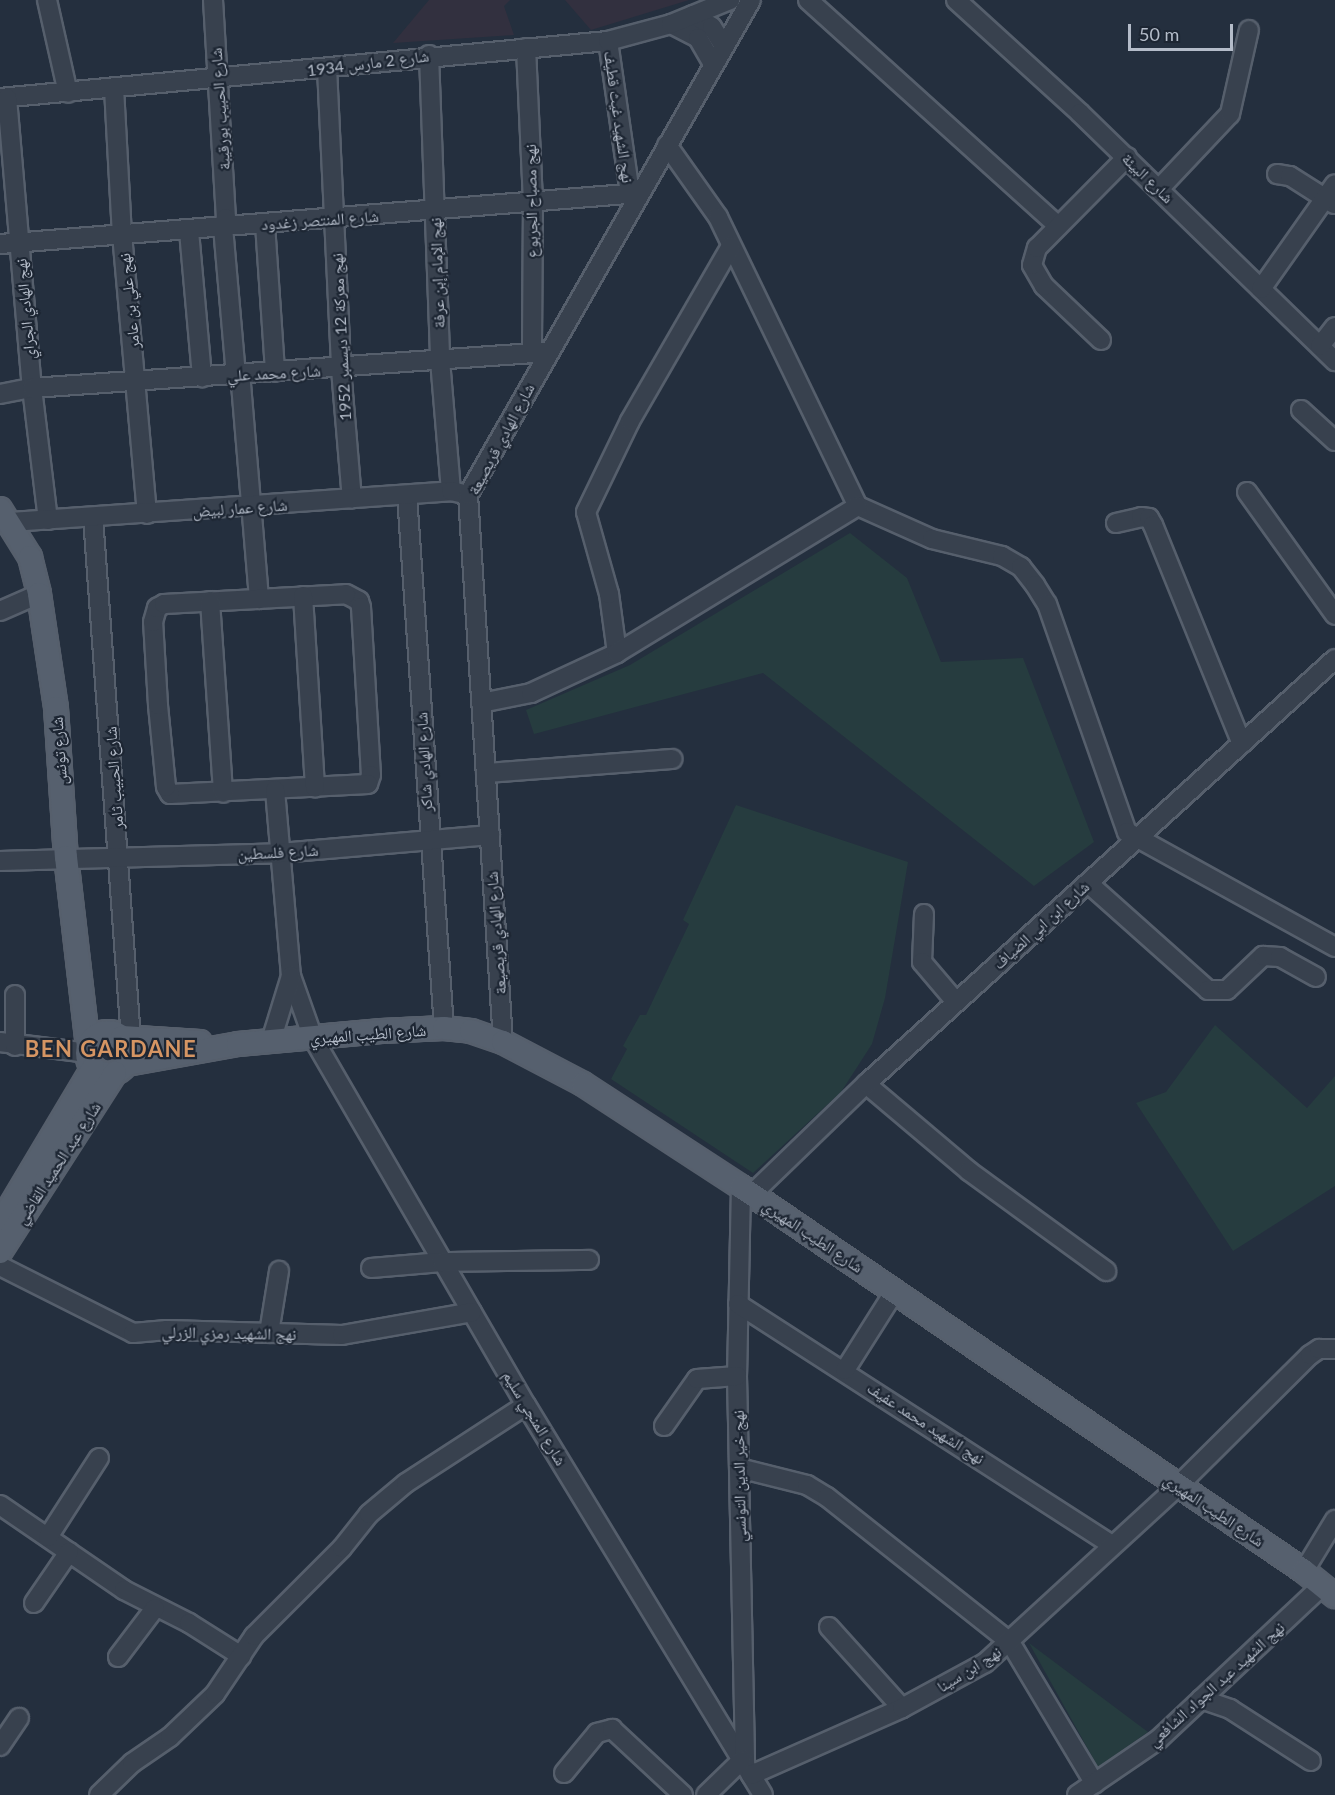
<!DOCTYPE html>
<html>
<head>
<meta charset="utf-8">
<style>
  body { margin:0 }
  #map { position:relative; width:1335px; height:1795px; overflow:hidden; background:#242f3e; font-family:Lato,"Noto Naskh Arabic",sans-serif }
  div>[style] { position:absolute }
  .medical>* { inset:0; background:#32303f }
  .green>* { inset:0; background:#263c3f }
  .roads { filter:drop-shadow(2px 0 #565f6c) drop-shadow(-2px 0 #565f6c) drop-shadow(0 2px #565f6c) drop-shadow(0 -2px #565f6c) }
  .minor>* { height:18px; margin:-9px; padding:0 9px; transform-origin:9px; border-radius:9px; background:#38414e }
  .major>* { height:22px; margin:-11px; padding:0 11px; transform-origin:11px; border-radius:11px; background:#56606e }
  .major>.ring { margin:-11px; padding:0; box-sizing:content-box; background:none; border:22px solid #56606e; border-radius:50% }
  span { translate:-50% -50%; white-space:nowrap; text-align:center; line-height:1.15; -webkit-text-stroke:4.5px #1d2633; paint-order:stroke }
  .street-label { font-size:16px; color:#b4bcc9 }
  .district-label { font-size:22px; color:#d59563; font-weight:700; letter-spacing:1.5px }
  .scale { position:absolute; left:1128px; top:24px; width:105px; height:27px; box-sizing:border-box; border:3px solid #b4bcc9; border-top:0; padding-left:8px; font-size:18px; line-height:21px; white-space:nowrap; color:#b4bcc9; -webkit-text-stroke:4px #1d2633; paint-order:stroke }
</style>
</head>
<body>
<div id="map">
  <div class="medical">
    <div style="clip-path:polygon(429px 0,510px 0,504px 6px,514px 35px,393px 43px)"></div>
    <div style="clip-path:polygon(565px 0,689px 0,591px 30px)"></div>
  </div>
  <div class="green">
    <div style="clip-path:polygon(850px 533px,907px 578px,941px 662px,1023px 658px,1094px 842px,1034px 886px,763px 673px,534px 734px,526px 710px,630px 665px)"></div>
    <div style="clip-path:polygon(736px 805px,908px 862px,885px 998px,872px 1044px,841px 1092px,753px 1173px,611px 1079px,627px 1049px,623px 1046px,640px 1015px,646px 1015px,689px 924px,683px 920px)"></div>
    <div style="clip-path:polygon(1215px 1025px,1307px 1108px,1335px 1076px,1335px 1186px,1233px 1251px,1136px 1103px,1166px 1092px)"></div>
    <div style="clip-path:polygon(1029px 1643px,1148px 1732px,1098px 1767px)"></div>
  </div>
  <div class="roads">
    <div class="minor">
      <div style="left:47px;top:0;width:95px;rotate:77.3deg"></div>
      <div style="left:213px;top:0;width:218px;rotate:86.6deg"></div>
      <div style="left:226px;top:218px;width:9px;rotate:108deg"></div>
      <div style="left:223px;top:227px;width:149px;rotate:85deg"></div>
      <div style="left:236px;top:375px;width:10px;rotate:61deg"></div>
      <div style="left:241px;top:384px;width:216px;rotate:85.2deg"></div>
      <div style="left:808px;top:0;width:337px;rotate:42.1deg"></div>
      <div style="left:956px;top:0;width:168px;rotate:42.3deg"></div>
      <div style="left:1080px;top:113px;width:356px;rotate:44.2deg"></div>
      <div style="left:693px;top:15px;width:22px;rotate:32deg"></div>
      <div style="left:712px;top:27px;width:22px;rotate:58deg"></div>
      <div style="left:671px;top:24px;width:30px;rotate:27deg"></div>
      <div style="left:698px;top:38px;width:30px;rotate:60deg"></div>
      <div style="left:608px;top:41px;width:155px;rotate:81.8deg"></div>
      <div style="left:526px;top:48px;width:154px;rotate:87.4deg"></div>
      <div style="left:533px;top:202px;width:151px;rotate:90.4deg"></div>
      <div style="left:429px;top:55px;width:305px;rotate:87.9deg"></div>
      <div style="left:440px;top:360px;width:131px;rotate:85.2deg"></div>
      <div style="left:327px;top:68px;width:301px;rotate:87.3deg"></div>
      <div style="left:341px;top:369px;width:130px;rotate:85.2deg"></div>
      <div style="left:114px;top:88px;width:146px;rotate:86.9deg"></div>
      <div style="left:122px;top:234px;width:281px;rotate:84.9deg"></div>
      <div style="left:0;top:98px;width:611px;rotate:-5.36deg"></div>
      <div style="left:608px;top:41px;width:65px;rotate:-15.1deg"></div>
      <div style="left:671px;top:24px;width:64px;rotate:-22.1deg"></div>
      <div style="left:7px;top:98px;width:291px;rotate:85.1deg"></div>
      <div style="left:32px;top:388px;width:133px;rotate:83.1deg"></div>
      <div style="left:667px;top:145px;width:88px;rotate:54.7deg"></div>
      <div style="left:718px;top:217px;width:321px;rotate:64.2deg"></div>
      <div style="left:858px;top:506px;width:81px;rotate:24deg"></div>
      <div style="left:932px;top:539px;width:72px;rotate:13.7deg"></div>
      <div style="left:1002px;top:556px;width:22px;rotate:30deg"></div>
      <div style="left:1021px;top:567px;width:23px;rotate:52deg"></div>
      <div style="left:1035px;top:585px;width:22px;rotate:58deg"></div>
      <div style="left:1047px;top:604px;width:242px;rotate:70.7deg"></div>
      <div style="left:1127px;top:832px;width:238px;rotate:28.9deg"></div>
      <div style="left:1277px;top:174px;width:13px;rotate:9deg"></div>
      <div style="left:1290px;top:176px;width:52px;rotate:32.5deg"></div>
      <div style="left:1159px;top:189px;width:103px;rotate:-46.6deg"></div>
      <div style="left:1230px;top:114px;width:86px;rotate:-77.3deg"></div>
      <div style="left:265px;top:224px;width:148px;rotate:86.1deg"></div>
      <div style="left:189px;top:231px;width:147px;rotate:84.9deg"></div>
      <div style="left:0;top:244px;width:642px;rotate:-4.56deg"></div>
      <div style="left:1261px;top:289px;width:128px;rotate:-54.8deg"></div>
      <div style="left:1101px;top:340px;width:79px;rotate:-136.5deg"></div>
      <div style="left:1044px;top:286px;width:24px;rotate:-120deg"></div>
      <div style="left:1032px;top:265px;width:18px;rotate:-74deg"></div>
      <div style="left:1037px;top:248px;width:128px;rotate:-45.3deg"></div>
      <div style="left:1320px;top:346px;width:24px;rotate:-52deg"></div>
      <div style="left:0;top:394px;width:33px;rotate:-11deg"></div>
      <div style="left:32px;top:388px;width:517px;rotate:-3.99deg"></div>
      <div style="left:1301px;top:410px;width:46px;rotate:42.4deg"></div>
      <div style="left:1247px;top:492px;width:151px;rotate:54.4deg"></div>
      <div style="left:407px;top:495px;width:534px;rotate:86.03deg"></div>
      <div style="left:93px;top:517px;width:523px;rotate:85.84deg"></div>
      <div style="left:11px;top:522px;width:441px;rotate:-4deg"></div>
      <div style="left:451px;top:491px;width:17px;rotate:13deg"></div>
      <div style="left:1116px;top:523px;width:26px;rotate:-13deg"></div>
      <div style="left:1141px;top:517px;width:8px;rotate:7deg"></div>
      <div style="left:1149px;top:518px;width:8px;rotate:60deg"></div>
      <div style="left:1153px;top:525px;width:236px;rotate:67.9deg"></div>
      <div style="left:346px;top:594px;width:15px;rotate:28deg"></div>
      <div style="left:359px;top:601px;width:6px;rotate:72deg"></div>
      <div style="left:361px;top:607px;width:168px;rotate:86.6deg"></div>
      <div style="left:371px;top:775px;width:9px;rotate:108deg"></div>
      <div style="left:368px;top:784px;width:198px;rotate:177.1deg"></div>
      <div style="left:170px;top:794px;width:8px;rotate:-120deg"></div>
      <div style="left:166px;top:787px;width:82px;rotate:-95.6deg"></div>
      <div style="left:158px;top:705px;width:83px;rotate:-93.4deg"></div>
      <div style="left:153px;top:622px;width:15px;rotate:-74deg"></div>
      <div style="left:157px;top:608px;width:8px;rotate:-30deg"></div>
      <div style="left:164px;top:604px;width:182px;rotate:-3.1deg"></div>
      <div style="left:303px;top:596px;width:192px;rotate:86.4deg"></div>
      <div style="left:210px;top:601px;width:192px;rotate:86.1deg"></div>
      <div style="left:0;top:611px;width:43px;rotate:-23.6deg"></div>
      <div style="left:617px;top:653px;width:60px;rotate:-97.7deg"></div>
      <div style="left:609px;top:594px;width:85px;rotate:-105.7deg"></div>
      <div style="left:586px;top:512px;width:101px;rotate:-64.2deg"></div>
      <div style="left:630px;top:421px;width:202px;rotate:-60deg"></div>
      <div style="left:481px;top:703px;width:51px;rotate:-11.3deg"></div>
      <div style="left:531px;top:693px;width:95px;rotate:-24.9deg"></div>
      <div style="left:617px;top:653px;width:282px;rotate:-31.4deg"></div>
      <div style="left:486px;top:773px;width:187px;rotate:-4.3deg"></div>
      <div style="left:275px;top:790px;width:187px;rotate:85.1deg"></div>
      <div style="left:291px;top:976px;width:66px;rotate:70.5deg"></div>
      <div style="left:313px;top:1038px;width:424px;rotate:59.9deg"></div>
      <div style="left:526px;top:1405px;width:456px;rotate:58.7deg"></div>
      <div style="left:0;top:861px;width:280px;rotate:-1.6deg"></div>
      <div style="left:280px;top:853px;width:211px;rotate:-4.9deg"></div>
      <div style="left:1088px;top:883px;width:161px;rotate:41.7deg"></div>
      <div style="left:1208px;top:990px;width:19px"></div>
      <div style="left:1227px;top:990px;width:50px;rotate:-43.4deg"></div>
      <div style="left:1263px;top:956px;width:17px;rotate:3deg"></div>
      <div style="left:1280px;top:957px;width:41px;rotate:29.1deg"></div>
      <div style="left:924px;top:914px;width:48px;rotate:92.4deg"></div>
      <div style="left:922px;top:962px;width:52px;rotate:49.6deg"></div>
      <div style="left:271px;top:1041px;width:68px;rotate:-72.9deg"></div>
      <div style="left:0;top:1042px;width:89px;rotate:7.1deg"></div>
      <div style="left:503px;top:1042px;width:548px;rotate:-93.66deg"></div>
      <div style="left:468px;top:495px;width:570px;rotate:-60.24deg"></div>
      <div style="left:15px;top:1046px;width:51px;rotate:-90deg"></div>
      <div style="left:866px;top:1084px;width:135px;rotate:40.2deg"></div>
      <div style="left:969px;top:1171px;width:170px;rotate:36.1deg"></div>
      <div style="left:741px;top:1187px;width:189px;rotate:91.2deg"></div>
      <div style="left:737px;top:1376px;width:388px;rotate:88.8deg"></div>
      <div style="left:751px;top:1195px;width:160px;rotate:-44deg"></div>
      <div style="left:866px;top:1084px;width:633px;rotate:-42.18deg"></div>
      <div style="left:0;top:1266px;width:149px;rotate:26.7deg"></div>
      <div style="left:133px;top:1333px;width:34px;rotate:-5deg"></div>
      <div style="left:167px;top:1330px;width:175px;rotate:1.6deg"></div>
      <div style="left:342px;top:1335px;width:132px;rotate:-10deg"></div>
      <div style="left:371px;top:1268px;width:71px;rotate:-4.8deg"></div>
      <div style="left:442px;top:1262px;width:147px;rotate:-0.8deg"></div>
      <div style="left:738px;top:1304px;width:444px;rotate:32.8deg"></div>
      <div style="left:269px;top:1333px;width:63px;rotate:-80.8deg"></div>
      <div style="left:845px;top:1370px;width:93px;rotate:-57.7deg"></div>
      <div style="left:664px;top:1426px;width:57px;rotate:-54.9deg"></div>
      <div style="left:697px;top:1379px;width:40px;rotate:-4.3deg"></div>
      <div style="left:739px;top:1468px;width:70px;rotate:14deg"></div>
      <div style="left:807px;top:1485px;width:23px;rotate:31deg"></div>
      <div style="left:827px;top:1497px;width:233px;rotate:38.4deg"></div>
      <div style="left:1010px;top:1642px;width:165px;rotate:59.1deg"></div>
      <div style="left:0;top:1505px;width:150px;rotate:34.4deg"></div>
      <div style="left:124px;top:1590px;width:73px;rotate:26.9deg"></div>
      <div style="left:189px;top:1623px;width:62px;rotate:32.4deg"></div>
      <div style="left:48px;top:1537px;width:94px;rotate:-57.2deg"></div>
      <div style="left:1304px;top:1571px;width:60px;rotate:-58.7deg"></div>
      <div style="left:34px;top:1603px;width:62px;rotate:-55.5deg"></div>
      <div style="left:829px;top:1627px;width:109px;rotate:48deg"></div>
      <div style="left:118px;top:1657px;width:61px;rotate:-52.9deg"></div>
      <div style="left:1201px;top:1699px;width:31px;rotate:19deg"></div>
      <div style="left:1230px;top:1709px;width:96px;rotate:32.7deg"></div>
      <div style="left:0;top:1746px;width:34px;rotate:-56deg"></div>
      <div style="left:564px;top:1773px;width:52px;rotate:-50.5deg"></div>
      <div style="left:597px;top:1733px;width:16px;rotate:-15deg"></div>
      <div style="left:612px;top:1729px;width:97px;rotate:42.9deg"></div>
      <div style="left:751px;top:1775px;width:165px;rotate:-23.9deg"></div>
      <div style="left:902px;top:1708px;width:94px;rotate:-28.5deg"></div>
      <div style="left:985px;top:1663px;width:262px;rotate:-42.5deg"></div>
      <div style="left:1178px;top:1486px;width:186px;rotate:-44.8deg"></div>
      <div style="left:1310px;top:1355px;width:11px;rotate:-34deg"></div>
      <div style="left:1319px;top:1349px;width:16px"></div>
      <div style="left:99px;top:1795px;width:46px;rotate:-44.1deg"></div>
      <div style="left:132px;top:1763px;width:46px;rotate:-34.4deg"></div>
      <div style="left:170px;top:1737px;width:62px;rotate:-43.7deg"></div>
      <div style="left:215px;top:1694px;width:70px;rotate:-56.1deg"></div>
      <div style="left:254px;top:1636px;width:124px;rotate:-45deg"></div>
      <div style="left:342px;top:1548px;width:43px;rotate:-51.5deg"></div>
      <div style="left:369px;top:1514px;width:48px;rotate:-40deg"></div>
      <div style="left:406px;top:1483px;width:143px;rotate:-33deg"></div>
      <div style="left:706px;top:1795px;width:50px;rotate:-44.2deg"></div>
      <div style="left:1077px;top:1795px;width:99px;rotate:-34.3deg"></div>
      <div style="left:1159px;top:1739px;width:222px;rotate:-43.2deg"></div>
    </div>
    <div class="major">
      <div style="left:0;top:509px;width:57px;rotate:58deg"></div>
      <div style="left:30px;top:557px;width:38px;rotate:76deg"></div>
      <div style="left:39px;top:594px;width:115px;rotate:81.5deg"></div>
      <div style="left:56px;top:708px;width:149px;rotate:86.2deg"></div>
      <div style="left:66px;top:857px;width:191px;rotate:83.4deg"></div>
      <div class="ring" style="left:87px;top:1032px;width:20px;height:20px"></div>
      <div style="left:122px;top:1037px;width:78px;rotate:3.7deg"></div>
      <div style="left:127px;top:1064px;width:113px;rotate:-10.2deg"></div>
      <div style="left:238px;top:1044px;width:144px;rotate:-5.2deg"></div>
      <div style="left:381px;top:1031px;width:63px;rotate:-2.7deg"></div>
      <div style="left:444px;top:1028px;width:27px;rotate:6deg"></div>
      <div style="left:471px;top:1031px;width:34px;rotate:19deg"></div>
      <div style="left:503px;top:1042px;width:90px;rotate:27.7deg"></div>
      <div style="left:583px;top:1084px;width:189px;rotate:33.1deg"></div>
      <div style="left:741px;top:1187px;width:681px;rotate:34.3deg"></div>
      <div style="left:1304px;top:1571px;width:40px;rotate:39deg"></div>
      <div style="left:0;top:1224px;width:182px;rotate:-59.2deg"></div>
      <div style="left:0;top:1252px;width:213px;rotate:-57.3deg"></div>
    </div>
  </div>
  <div class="street-label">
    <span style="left:368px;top:63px;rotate:-7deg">شارع 2 مارس 1934</span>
    <span style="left:220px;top:109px;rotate:-94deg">شارع الحبيب بورقيبة</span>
    <span style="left:619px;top:117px;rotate:82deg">نهج الشهيد غيث قطيف</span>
    <span style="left:1148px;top:178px;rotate:44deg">شارع البيئة</span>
    <span style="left:531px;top:201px;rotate:-91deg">نهج مصباح الجربوع</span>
    <span style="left:320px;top:220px;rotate:-4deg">شارع المنتصر زغدود</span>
    <span style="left:437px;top:273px;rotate:-92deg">نهج الإمام إبن عرفة</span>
    <span style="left:129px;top:301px;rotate:-96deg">نهج علي بن عامر</span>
    <span style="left:25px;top:309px;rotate:-95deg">نهج الهادي الجراي</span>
    <span style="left:341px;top:337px;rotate:-93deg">نهج معركة 12 ديسمبر 1952</span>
    <span style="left:274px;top:373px;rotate:-3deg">شارع محمد علي</span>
    <span style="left:501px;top:439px;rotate:-62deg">شارع الهادي قريصيعة</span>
    <span style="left:240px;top:508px;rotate:-4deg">شارع عمار لبيض</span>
    <span style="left:59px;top:751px;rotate:-94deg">شارع تونس</span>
    <span style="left:424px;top:762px;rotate:-93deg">شارع الهادي شاكر</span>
    <span style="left:114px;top:778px;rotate:-94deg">شارع الحبيب ثامر</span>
    <span style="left:278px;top:852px;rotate:-3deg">شارع فلسطين</span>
    <span style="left:1041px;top:925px;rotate:-42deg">شارع ابن ابي الضياف</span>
    <span style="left:496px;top:933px;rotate:-94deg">شارع الهادي قريصيعة</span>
    <span style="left:368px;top:1034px;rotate:-4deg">شارع الطيب المهيري</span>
    <span style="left:58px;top:1163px;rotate:-57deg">شارع عبد الحميد القاضي</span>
    <span style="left:813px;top:1236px;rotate:34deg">شارع الطيب المهيري</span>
    <span style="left:229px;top:1333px;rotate:1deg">نهج الشهيد رمزي الزرلي</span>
    <span style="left:535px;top:1418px;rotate:59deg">شارع المنجي سليم</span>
    <span style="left:926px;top:1423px;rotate:33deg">نهج الشهيد محمد عفيف</span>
    <span style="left:739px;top:1476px;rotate:-91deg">نهج خير الدين التونسي</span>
    <span style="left:1214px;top:1510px;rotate:34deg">شارع الطيب المهيري</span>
    <span style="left:969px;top:1669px;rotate:-32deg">نهج ابن سينا</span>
    <span style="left:1216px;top:1684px;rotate:-42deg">نهج الشهيد عبد الجواد الشافعي</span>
  </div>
  <div class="district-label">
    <span style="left:111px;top:1049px">BEN GARDANE</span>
  </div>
  <div class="scale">50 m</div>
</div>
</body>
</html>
